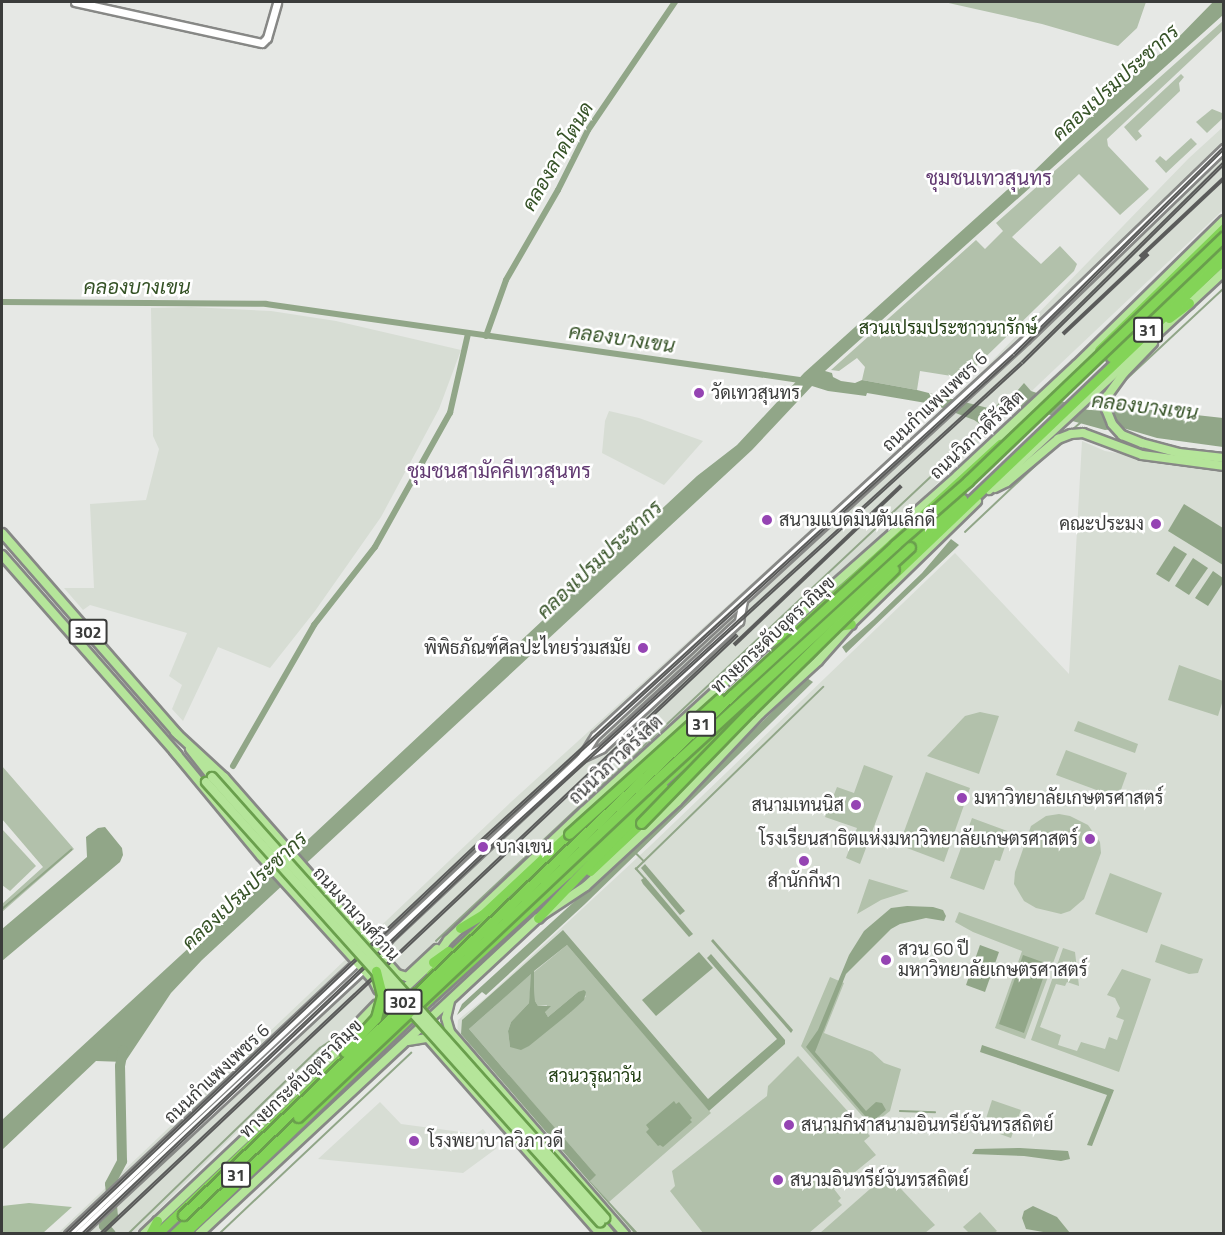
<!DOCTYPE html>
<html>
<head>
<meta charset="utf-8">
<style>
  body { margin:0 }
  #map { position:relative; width:1225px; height:1235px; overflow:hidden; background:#e6e8e5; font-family:"Titillium Web",Sarabun,sans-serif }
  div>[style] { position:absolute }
  .built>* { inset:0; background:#d7ddd4 }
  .green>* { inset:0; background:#b2c1ab }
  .forest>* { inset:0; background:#aabfa1 }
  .water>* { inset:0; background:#91a688 }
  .stream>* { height:1.5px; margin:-0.75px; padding:0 0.75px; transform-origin:0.75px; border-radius:0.75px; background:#91a688 }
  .canal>* { height:6px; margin:-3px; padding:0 3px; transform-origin:3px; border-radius:3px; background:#91a688 }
  .river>* { height:10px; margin:-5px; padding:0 5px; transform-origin:5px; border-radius:5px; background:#91a688 }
  .roads { filter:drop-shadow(2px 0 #878886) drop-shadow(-2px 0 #878886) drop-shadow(0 2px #878886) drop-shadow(0 -2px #878886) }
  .minor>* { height:7px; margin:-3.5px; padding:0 3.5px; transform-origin:3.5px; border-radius:3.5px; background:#fff }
  .major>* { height:8px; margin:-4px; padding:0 4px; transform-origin:4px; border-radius:4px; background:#b5e59a }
  .highway>* { height:9px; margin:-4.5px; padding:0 4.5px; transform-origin:4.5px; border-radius:4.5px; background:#83d457 }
  .rail>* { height:4px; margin-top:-2px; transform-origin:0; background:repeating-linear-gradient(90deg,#fff 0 4.5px,#5b5c5b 0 9px); box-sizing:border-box; border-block:2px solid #5b5c5b }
  .bridges { filter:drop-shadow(2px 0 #6a9f4d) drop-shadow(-2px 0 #6a9f4d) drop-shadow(0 2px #6a9f4d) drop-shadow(0 -2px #6a9f4d) }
  .major-bridge>* { height:8px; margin:-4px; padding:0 4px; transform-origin:4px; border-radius:4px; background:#b5e59a }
  .highway-bridge>* { height:9px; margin:-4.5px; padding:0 4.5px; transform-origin:4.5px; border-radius:4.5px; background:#83d457 }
  .dots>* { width:16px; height:16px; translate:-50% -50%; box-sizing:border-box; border:3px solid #fff; border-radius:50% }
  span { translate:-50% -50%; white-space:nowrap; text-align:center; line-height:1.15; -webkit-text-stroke:5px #fff; paint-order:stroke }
  .shield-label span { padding:2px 4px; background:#fff; border:2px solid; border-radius:4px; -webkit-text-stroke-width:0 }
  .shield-label { font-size:16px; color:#3b3c3b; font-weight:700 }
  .park-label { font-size:18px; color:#223f13 }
  .poi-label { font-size:18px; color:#3b3c3b }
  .left { translate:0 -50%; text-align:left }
  .right { translate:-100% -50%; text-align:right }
  .street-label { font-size:18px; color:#3b3c3b }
  .water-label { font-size:20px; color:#355226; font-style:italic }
  .neighbourhood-label { font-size:20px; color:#623a72 }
  .frame { position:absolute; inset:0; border:3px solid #3b3c3b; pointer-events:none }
</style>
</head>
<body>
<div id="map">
  <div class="built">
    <div style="clip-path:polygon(1223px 127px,1223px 210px,1038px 385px,866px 553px,766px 636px,228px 1141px,135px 1233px,57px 1234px,511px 802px,959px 395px,1189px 158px)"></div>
    <div style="clip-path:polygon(191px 307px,271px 311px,336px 321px,461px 350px,439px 409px,381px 517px,315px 611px,270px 668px,218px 647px,183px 721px,172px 709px,182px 685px,169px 676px,187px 633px,90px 605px,83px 610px,64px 588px,94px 588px,90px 504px,146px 500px,159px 449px,153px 436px,151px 308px)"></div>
    <div style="clip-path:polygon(609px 411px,639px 418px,703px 441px,664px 485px,602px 453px,605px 421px)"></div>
    <div style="clip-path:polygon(1082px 441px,1105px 451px,1223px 470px,1223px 1233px,632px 1233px,457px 1034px,458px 1020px,489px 995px,651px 845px,955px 553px,1069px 674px)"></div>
    <div style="clip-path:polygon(380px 1102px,401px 1124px,476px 1134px,483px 1129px,497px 1148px,463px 1173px,318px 1159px)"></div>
  </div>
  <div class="green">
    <div style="clip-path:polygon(944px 2px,1146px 2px,1137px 28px,1118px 46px,1042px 24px)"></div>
    <div style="clip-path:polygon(1223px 21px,1223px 30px,1107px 139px,1108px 146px,1149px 189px,1120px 215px,1079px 174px,1012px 237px,1041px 264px,1060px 246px,1077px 264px,1074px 271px,964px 378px,920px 371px,917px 390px,862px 380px,865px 367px,857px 358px,839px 371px,831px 370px,976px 240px,985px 249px,1003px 231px,996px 223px)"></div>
    <div style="clip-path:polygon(1181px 74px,1184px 77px,1179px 83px,1180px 91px,1138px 131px,1142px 136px,1136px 141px,1124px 127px)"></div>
    <div style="clip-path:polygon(1212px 109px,1222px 113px,1223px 118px,1207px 133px,1196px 122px)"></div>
    <div style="clip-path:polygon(1191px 138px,1197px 144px,1166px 173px,1155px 161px,1160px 156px,1166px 161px)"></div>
    <div style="clip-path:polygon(1179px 665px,1223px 681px,1223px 700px,1218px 716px,1168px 700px)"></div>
    <div style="clip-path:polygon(980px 712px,999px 716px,979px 774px,927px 756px,965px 716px)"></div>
    <div style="clip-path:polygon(1078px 721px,1138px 744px,1135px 753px,1074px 731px)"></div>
    <div style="clip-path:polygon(1066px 750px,1127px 773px,1118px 798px,1056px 775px)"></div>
    <div style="clip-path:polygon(864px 765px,893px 776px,860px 864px,846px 858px,857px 828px,825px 817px,837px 787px,854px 793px)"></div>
    <div style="clip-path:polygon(2px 766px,74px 849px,2px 912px,2px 904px,43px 867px,2px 819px)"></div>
    <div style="clip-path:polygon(926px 772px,970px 788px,944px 862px,899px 845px)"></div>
    <div style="clip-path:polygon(1059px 814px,1070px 816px,1088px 825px,1100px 842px,1101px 853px,1084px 899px,1070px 911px,1061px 914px,1036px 908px,1024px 901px,1014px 884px,1015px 872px,1031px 826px,1046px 816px)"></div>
    <div style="clip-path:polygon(972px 818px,1010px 832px,1000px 861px,995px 860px,984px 890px,950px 878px)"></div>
    <div style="clip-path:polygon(2px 829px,36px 866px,10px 891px,2px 885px)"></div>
    <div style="clip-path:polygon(1110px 873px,1162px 893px,1147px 933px,1095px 914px)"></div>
    <div style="clip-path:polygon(869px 879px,909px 891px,881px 900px,857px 914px)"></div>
    <div style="clip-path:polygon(959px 912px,1059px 947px,1025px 1039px,995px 1028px,1022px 951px,973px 932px,955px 922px)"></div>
    <div style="clip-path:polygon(1161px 944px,1203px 959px,1198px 973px,1189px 974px,1155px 962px)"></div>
    <div style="clip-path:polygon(567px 945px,711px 1113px,609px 1202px,590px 1181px,595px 1174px,469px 1029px,532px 973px,529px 1003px,511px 1022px,508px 1031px,510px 1047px,545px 1031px,571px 1012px,586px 996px,578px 992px,548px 1017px,545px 1012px,547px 1005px,538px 1006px,535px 1001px,534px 986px,534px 972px)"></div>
    <div style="clip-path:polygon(1063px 948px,1075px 952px,1079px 986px,1067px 982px,1065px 986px,1056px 984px,1040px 1027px,1061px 1035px,1058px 1045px,1077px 1051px,1081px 1042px,1105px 1049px,1109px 1037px,1117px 1040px,1124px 1020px,1116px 1017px,1120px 1008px,1115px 998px,1107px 995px,1122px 969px,1151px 979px,1119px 1072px,1031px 1040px)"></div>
    <div style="clip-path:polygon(830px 977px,844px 983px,824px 1033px,872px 1052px,884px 1063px,901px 1069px,890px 1111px,871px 1126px,801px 1046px)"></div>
    <div style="clip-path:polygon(798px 1056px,870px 1136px,864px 1141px,876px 1155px,834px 1189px,841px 1198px,838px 1201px,842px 1205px,809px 1233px,703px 1233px,670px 1191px,675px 1186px,672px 1171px,767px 1096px,768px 1086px)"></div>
    <div style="clip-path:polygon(992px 1100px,1021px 1110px,1011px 1138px,983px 1128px)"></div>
    <div style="clip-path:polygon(887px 1174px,935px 1225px,925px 1233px,820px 1233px)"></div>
    <div style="clip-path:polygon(980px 1212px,997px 1231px,994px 1233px,969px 1233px,963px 1227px)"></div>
  </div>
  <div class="forest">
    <div style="clip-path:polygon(29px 1203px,72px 1207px,43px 1233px,2px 1233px,2px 1206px)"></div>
  </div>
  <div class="water">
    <div style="clip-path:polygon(1213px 2px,1223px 2px,1223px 15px,825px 371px,832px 373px,833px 377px,841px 381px,855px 383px,862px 380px,917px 390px,988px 408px,993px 409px,1000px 402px,1011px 398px,1024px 383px,1031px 391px,1088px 410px,1099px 410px,1115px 406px,1223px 418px,1223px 447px,1157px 438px,1123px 428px,1105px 430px,1011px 404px,986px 428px,974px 420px,932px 404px,867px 393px,866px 396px,828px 391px,812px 386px,752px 450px,202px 960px,171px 993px,125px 1062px,96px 1061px,2px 1150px,2px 1120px,295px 850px,299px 848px,697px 476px,737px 445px,804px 373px,1007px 190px,1028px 177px,1140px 68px,1167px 49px)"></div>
    <div style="clip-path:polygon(1184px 504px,1223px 528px,1223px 565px,1168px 531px)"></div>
    <div style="clip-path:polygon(951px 539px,959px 545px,846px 653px,842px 647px,873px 620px,922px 573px)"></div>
    <div style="clip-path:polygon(1174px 546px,1187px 554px,1169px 582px,1156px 574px)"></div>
    <div style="clip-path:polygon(1193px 558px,1208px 568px,1189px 595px,1175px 586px)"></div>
    <div style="clip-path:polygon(1213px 571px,1223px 578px,1223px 583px,1208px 606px,1195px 598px)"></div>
    <div style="clip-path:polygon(807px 678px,813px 682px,585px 904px,486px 995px,482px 992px,457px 1015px,462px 1004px,699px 788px,697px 785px)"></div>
    <div style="clip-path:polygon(105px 827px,122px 848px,123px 855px,120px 862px,2px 961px,2px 929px,87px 857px,86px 837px,98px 828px)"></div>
    <div style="clip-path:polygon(645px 864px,685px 911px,680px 915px,641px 868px)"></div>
    <div style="clip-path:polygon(645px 877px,693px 934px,689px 937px,643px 884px,641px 880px)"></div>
    <div style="clip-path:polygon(907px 906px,933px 907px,943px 910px,946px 916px,944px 921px,926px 918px,900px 924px,891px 929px,846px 974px,815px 1052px,866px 1111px,876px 1102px,882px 1103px,886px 1110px,871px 1123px,806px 1047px,818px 1030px,849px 955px,864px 931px,891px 908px)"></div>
    <div style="clip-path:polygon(563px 930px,708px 1099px,777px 1039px,707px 958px,711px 954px,785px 1040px,785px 1044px,709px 1111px,567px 945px,534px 971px,534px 986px,535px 1001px,538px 1006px,551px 1006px,545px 1012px,548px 1017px,578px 992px,584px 990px,586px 992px,584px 1000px,571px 1012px,529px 1046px,521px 1050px,510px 1047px,508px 1031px,511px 1022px,529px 1003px,531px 974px,469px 1029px,596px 1175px,590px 1181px,638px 1233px,634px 1233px,461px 1034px,462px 1020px)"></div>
    <div style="clip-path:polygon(713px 939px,793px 1030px,791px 1033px,711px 941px)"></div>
    <div style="clip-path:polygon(980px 945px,999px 952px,985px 992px,966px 985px)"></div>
    <div style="clip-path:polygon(699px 952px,713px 968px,656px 1016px,642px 1000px)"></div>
    <div style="clip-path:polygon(1023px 955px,1048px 964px,1024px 1033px,999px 1024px)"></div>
    <div style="clip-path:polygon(982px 1045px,1114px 1090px,1092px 1146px,1087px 1145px,1107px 1095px,980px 1052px)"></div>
    <div style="clip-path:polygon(674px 1101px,676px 1104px,679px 1102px,692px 1118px,690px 1120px,692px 1122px,663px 1147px,660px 1145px,658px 1146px,646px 1132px,649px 1129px,646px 1125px)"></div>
    <div style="clip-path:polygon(1020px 1148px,1068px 1151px,1070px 1159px,1061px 1161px,1024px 1156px,972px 1154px,975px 1149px)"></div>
    <div style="clip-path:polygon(1033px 1206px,1057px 1217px,1070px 1233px,1049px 1233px,1026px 1229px,1022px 1218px,1024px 1211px)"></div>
  </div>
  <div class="stream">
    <div style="left:1118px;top:387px;width:145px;rotate:-43deg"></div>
    <div style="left:1094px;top:410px;width:13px;rotate:-42deg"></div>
    <div style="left:1072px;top:430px;width:11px;rotate:-41deg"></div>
    <div style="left:965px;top:532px;width:122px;rotate:-43.3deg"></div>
    <div style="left:637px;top:854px;width:10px;rotate:45deg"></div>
    <div style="left:644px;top:878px;width:12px;rotate:-132deg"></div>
    <div style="left:636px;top:869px;width:261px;rotate:-44.2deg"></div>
    <div style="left:2px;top:909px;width:91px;rotate:-40.5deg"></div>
    <div style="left:436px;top:941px;width:751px;rotate:-43.17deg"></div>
    <div style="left:900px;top:1111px;width:35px;rotate:2deg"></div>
    <div style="left:128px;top:1234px;width:267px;rotate:-44.1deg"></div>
    <div style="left:320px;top:1048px;width:18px;rotate:-34deg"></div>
    <div style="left:219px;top:1234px;width:264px;rotate:-43.3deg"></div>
  </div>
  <div class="canal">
    <div style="left:2px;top:302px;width:264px;rotate:0.4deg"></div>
    <div style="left:266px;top:304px;width:546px;rotate:8.1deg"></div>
    <div style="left:486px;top:336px;width:59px;rotate:-70.3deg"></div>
    <div style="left:506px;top:280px;width:104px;rotate:-60deg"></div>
    <div style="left:558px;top:190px;width:67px;rotate:-63.4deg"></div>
    <div style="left:588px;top:130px;width:155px;rotate:-55.8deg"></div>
    <div style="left:999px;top:414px;width:23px;rotate:-38deg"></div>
    <div style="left:233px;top:766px;width:163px;rotate:-60.1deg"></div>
    <div style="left:314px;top:625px;width:99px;rotate:-52deg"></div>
    <div style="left:375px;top:547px;width:154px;rotate:-60.8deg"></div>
    <div style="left:450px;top:413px;width:81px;rotate:-77.2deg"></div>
  </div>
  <div class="river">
    <div style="left:111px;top:1234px;width:11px;rotate:-131deg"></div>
    <div style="left:104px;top:1226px;width:13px;rotate:-45deg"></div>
    <div style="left:113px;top:1217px;width:33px;rotate:-95deg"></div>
    <div style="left:110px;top:1184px;width:26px;rotate:-62deg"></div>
    <div style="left:122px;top:1161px;width:95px;rotate:-91.2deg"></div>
    <div style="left:120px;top:1066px;width:16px;rotate:-79deg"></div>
  </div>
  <div class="roads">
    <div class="minor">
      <div style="left:75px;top:2px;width:191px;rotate:12.4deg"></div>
      <div style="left:262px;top:43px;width:7px;rotate:-45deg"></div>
      <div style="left:267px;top:38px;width:37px;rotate:-74deg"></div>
      <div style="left:581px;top:758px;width:26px;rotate:-58deg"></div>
      <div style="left:595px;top:736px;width:586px;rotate:-42.65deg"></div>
      <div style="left:1026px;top:339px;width:275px;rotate:-44deg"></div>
      <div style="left:369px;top:950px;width:11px;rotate:-41deg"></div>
      <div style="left:377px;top:943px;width:12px;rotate:-20deg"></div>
      <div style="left:388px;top:939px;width:265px;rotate:-43.2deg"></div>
      <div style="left:581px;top:758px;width:23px;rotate:-25deg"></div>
      <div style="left:602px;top:748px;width:187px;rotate:-42.8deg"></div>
      <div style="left:739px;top:621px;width:20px;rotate:-79deg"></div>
      <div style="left:68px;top:1234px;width:400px;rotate:-43.3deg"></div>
      <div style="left:78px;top:1234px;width:393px;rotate:-42.9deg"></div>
    </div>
    <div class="major">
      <div style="left:1153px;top:343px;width:42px;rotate:134deg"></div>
      <div style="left:1124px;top:373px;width:29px;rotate:126deg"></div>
      <div style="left:1107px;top:396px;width:13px;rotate:94deg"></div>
      <div style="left:1106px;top:409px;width:16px;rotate:68deg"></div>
      <div style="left:1112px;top:424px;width:15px;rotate:48deg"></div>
      <div style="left:1122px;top:435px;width:22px;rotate:22deg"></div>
      <div style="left:1142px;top:443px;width:38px;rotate:15deg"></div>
      <div style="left:1179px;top:453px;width:45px;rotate:6.3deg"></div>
      <div style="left:995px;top:488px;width:13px;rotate:-27deg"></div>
      <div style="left:1007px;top:482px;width:67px;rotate:-40.1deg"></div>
      <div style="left:1058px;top:439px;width:14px;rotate:-21deg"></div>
      <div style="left:1071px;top:434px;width:12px;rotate:-5deg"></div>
      <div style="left:1083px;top:433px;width:63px;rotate:20.4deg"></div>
      <div style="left:1142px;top:455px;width:83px;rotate:7.6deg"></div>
      <div style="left:989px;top:490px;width:321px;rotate:-42.9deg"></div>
      <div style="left:2px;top:533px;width:268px;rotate:48.9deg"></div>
      <div style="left:2px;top:555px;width:266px;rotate:48.7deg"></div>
      <div style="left:175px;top:732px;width:67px;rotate:42.6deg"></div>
      <div style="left:224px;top:777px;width:262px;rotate:48.7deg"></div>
      <div style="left:397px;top:974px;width:10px;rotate:17deg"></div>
      <div style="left:407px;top:977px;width:41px;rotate:-43deg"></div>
      <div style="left:190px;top:749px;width:36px;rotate:52deg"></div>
      <div style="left:174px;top:751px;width:136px;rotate:50.4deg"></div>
      <div style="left:261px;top:856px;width:167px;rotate:47.9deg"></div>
      <div style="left:373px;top:980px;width:11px;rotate:63deg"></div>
      <div style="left:450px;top:1001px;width:17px;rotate:103deg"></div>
      <div style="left:446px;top:1018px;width:15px;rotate:74deg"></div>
      <div style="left:450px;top:1032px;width:267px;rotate:49.1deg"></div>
      <div style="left:376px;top:1015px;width:78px;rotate:-42.9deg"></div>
      <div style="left:433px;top:962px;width:27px;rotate:-56deg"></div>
      <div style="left:448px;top:940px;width:187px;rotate:-43.5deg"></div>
      <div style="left:584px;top:811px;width:246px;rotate:-42.4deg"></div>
      <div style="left:766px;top:645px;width:256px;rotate:-41.5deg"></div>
      <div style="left:958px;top:475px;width:161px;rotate:-43deg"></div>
      <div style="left:1076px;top:365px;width:207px;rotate:-44.4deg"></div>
      <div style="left:352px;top:1030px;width:35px;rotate:-46deg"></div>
      <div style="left:408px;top:1041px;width:20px;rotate:-9deg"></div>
      <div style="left:428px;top:1038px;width:261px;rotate:48.6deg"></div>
      <div style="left:600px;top:1222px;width:16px;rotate:50deg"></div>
      <div style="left:144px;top:1234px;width:300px;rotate:-43.4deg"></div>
      <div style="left:199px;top:1234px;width:463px;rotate:-43deg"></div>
      <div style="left:538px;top:918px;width:58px;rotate:-33.7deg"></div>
      <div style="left:586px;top:886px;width:124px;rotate:-42.7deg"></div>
      <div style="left:677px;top:802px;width:121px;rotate:-46.7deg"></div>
      <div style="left:760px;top:714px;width:79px;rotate:-42.4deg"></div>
      <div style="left:818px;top:661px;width:50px;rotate:-48.3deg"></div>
      <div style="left:851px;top:624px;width:176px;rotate:-44.3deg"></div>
    </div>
    <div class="highway">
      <div style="left:1169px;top:318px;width:25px;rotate:-37deg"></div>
      <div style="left:1099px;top:350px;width:175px;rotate:-44.3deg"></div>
      <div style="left:1111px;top:357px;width:157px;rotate:-44deg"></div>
      <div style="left:910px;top:547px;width:71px;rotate:-42.7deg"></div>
      <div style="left:889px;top:579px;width:463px;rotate:-43.7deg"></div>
      <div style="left:838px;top:626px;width:13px;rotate:-9deg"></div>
      <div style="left:785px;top:641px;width:292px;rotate:-42.5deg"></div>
      <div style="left:766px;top:645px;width:31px;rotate:-32deg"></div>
      <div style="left:652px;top:776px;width:31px;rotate:-42deg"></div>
      <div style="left:590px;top:871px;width:70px;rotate:-43.3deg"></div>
      <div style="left:538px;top:918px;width:181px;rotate:-46.3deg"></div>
      <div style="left:460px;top:928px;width:26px;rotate:-31deg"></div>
      <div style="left:482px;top:915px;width:119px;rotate:-43deg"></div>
      <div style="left:433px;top:962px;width:19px;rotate:-36deg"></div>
      <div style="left:431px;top:974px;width:98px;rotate:-43.3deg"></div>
      <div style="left:363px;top:1038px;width:55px;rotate:-43.5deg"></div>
      <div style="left:150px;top:1234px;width:15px;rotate:-62deg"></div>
      <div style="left:157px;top:1234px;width:268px;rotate:-43.6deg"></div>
      <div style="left:174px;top:1234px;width:170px;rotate:-43.3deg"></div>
      <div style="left:184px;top:1234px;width:339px;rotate:-43.8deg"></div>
      <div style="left:429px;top:999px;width:188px;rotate:-42.2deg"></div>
      <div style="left:568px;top:873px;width:115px;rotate:-44.3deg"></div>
      <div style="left:650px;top:793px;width:175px;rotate:-42deg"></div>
    </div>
  </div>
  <div class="rail">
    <div style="left:1140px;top:257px;width:115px;rotate:-43.2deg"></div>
    <div style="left:1063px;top:334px;width:117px;rotate:-43.3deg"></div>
    <div style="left:734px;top:645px;width:231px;rotate:-43.6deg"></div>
    <div style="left:66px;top:1234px;width:569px;rotate:-43.43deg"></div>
    <div style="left:479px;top:843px;width:724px;rotate:-42.37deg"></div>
    <div style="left:1014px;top:355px;width:295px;rotate:-44.6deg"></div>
    <div style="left:83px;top:1234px;width:557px;rotate:-43.47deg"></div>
    <div style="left:487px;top:851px;width:724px;rotate:-42.37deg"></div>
    <div style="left:1022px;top:363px;width:284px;rotate:-44.7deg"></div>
    <div style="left:101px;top:1234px;width:874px;rotate:-43.28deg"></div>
  </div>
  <div class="bridges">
    <div class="major-bridge">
      <div style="left:212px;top:777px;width:591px;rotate:48.29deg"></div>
      <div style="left:206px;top:782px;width:591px;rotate:48.16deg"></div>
    </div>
    <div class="highway-bridge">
      <div style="left:641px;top:823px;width:156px;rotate:-45.8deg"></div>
      <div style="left:750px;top:711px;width:202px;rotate:-44.6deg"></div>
      <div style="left:569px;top:834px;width:202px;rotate:-42deg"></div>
      <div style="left:345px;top:1052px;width:46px;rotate:-47.6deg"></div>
      <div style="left:376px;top:1018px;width:24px;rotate:-75deg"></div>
      <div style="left:382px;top:995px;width:25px;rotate:-104deg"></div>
      <div style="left:298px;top:1117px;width:478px;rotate:-43.3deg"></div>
      <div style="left:646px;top:789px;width:358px;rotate:-42.5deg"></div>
      <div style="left:183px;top:1215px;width:756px;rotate:-43.45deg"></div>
      <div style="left:732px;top:695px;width:222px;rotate:-42.6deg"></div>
      <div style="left:895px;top:545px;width:97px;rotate:-41.2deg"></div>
      <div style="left:968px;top:481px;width:354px;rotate:-43.7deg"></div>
    </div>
  </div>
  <div class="dots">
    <div style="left:699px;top:393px;background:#9544b3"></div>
    <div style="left:767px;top:520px;background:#9544b3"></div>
    <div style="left:1156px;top:524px;background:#9544b3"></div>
    <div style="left:643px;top:648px;background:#9544b3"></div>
    <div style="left:962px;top:798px;background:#9544b3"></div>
    <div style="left:856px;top:805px;background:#9544b3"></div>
    <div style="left:1090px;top:839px;background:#9544b3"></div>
    <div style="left:483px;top:847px;background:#9544b3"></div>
    <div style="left:804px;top:861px;background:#9544b3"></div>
    <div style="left:886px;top:960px;background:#9544b3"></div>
    <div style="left:789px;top:1125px;background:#9544b3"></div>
    <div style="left:414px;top:1141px;background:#9544b3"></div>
    <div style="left:778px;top:1180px;background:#9544b3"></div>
  </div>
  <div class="shield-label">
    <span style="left:1148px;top:330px">31</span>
    <span style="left:88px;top:632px">302</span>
    <span style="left:701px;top:724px">31</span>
    <span style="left:403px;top:1002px">302</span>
    <span style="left:236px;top:1175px">31</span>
  </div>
  <div class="park-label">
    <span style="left:948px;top:328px">สวนเปรมประชาวนารักษ์</span>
    <span style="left:595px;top:1076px">สวนวรุณาวัน</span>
  </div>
  <div class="poi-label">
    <span class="left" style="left:711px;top:393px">วัดเทวสุนทร</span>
    <span class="left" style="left:779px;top:520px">สนามแบดมินตันเล็กดี</span>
    <span class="right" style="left:1144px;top:524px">คณะประมง</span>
    <span class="right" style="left:631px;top:648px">พิพิธภัณฑ์ศิลปะไทยร่วมสมัย</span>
    <span class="left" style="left:974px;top:798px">มหาวิทยาลัยเกษตรศาสตร์</span>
    <span class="right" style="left:844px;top:805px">สนามเทนนิส</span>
    <span class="right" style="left:1078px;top:839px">โรงเรียนสาธิตแห่งมหาวิทยาลัยเกษตรศาสตร์</span>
    <span class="left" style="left:496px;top:847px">บางเขน</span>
    <span style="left:804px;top:881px">สำนักกีฬา</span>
    <span class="left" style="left:898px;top:960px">สวน 60 ปี<br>มหาวิทยาลัยเกษตรศาสตร์</span>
    <span class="left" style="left:801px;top:1125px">สนามกีฬาสนามอินทรีย์จันทรสถิตย์</span>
    <span class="left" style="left:428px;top:1141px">โรงพยาบาลวิภาวดี</span>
    <span class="left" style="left:790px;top:1180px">สนามอินทรีย์จันทรสถิตย์</span>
  </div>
  <div class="street-label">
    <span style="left:935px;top:402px;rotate:-43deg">ถนนกำแพงเพชร 6</span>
    <span style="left:977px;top:435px;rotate:-43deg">ถนนวิภาวดีรังสิต</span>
    <span style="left:773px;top:635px;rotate:-43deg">ทางยกระดับอุตราภิมุข</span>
    <span style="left:616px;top:760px;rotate:-43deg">ถนนวิภาวดีรังสิต</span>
    <span style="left:356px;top:914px;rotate:48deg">ถนนงามวงศ์วาน</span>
    <span style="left:217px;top:1074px;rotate:-43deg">ถนนกำแพงเพชร 6</span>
    <span style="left:301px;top:1079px;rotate:-44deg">ทางยกระดับอุตราภิมุข</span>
  </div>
  <div class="water-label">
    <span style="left:1115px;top:82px;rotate:-42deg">คลองเปรมประชากร</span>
    <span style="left:557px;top:156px;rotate:-60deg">คลองลาดโตนด</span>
    <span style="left:137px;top:286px">คลองบางเขน</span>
    <span style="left:622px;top:338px;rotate:8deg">คลองบางเขน</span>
    <span style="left:1145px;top:406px;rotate:7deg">คลองบางเขน</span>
    <span style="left:599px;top:559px;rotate:-43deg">คลองเปรมประชากร</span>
    <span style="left:244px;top:890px;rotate:-43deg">คลองเปรมประชากร</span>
  </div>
  <div class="neighbourhood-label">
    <span style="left:989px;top:177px">ชุมชนเทวสุนทร</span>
    <span style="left:499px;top:470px">ชุมชนสามัคคีเทวสุนทร</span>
  </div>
  <div class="frame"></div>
</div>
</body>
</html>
